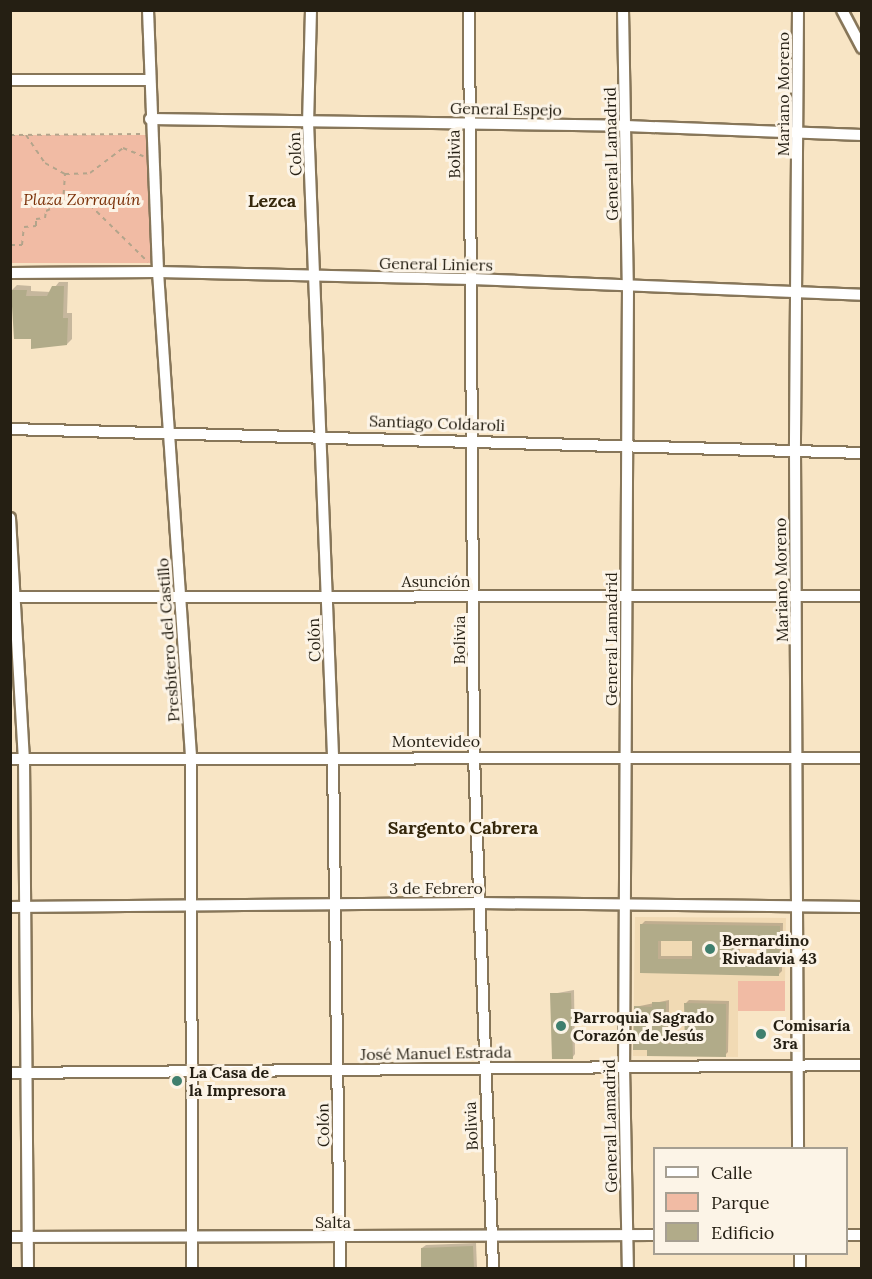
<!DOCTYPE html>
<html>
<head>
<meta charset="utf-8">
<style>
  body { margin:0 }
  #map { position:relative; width:872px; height:1279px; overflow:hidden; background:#f8e5c5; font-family:Lora,serif }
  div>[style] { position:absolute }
  .built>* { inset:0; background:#f1dab4 }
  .green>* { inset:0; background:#f1bba4 }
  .shadow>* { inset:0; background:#0003 }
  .building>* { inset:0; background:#b1ab89 }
  .path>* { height:2px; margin-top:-1px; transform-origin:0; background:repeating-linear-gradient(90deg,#b3a48b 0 4.5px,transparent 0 9px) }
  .roads { filter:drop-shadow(2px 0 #877659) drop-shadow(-2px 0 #877659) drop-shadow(0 2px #877659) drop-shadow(0 -2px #877659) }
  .street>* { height:10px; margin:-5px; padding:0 5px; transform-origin:5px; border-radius:5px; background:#fff }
  .dots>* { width:16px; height:16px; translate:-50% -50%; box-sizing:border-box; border:3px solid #fcf4e7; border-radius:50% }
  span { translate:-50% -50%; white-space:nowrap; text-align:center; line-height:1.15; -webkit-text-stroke:6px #fcf4e7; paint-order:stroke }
  .street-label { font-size:16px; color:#251f13 }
  .park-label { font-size:16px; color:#7b3109; font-style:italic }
  .poi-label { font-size:16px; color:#251f13; font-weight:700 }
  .left { translate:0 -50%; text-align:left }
  .neighbourhood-label { font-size:18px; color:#35270b; font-weight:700 }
  .frame { position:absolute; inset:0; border:12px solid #251f13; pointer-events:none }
  .legend { position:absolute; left:653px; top:1147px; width:195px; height:108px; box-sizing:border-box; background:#fcf4e7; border:2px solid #a69f92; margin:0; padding:8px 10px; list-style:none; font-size:18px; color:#251f13 }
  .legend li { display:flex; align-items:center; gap:12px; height:30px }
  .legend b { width:30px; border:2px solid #a69f92 }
</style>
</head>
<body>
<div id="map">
  <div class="built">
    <div style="clip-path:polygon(635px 917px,786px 918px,785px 981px,738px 981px,738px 1057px,633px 1056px)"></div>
  </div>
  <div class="green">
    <div style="clip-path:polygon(10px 135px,153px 135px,153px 263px,11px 263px)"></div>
    <div style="clip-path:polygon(738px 981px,785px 981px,785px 1011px,738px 1011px)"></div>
  </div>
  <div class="shadow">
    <div style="clip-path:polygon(59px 282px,68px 282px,67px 313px,72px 313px,72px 339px,67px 344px,33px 338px,12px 290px,17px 285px,31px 286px,31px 291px,51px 292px)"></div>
    <div style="clip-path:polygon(evenodd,645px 921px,783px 923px,782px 971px,778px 975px,641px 972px,642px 924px,645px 921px,661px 939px,694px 940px,693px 956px,661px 956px,661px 939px,645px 921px,740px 939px,765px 940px,764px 960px,740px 959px,740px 939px)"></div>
    <div style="clip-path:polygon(574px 990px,575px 1054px,572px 1058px,552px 994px)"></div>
    <div style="clip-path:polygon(669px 1000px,669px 1041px,686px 1041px,685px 1004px,689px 1000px,729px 1001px,728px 1052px,725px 1055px,649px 1055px,635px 1007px)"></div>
    <div style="clip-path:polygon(476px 1243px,477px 1268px,423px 1268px,422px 1248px,426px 1245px)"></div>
  </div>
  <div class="building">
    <div style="clip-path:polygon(52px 286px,64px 286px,63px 318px,68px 318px,67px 345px,31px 349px,31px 339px,14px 339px,11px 290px,27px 290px,26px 296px,47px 296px)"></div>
    <div style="clip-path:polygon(evenodd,640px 924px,780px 926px,779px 976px,640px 973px,640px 924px,658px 941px,692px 941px,692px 959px,658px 959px,658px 941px,640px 924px,738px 941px,763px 941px,763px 963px,737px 962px,738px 941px)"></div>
    <div style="clip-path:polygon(550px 993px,571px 993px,573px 1059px,552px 1059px)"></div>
    <div style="clip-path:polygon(652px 1002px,666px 1002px,666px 1044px,685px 1044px,684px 1003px,726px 1004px,726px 1057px,647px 1056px,647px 1050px,633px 1050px,634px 1006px,652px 1007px)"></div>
    <div style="clip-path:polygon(473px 1246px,474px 1269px,421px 1269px,421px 1248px)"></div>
  </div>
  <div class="path">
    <div style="left:10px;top:135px;width:132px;rotate:-0.4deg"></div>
    <div style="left:26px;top:135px;width:34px;rotate:56deg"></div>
    <div style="left:45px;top:163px;width:23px;rotate:29deg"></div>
    <div style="left:63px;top:203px;width:27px;rotate:4deg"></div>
    <div style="left:90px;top:205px;width:81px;rotate:44.5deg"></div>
    <div style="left:10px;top:245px;width:12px"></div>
    <div style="left:22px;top:245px;width:18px;rotate:-84deg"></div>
    <div style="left:24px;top:227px;width:12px;rotate:-5deg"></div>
    <div style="left:36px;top:226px;width:7px;rotate:-90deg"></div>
    <div style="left:36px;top:219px;width:9px;rotate:-6deg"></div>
    <div style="left:45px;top:218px;width:7px;rotate:-82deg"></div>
    <div style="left:46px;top:211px;width:19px;rotate:-25deg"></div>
    <div style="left:63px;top:203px;width:29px;rotate:-86deg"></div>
    <div style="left:65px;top:174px;width:25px;rotate:-2deg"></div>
    <div style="left:90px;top:173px;width:41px;rotate:-37.1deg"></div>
    <div style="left:123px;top:148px;width:22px;rotate:22deg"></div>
  </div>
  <div class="roads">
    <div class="street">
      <div style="left:148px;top:10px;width:262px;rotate:87.8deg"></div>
      <div style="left:158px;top:272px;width:486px;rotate:86.1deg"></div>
      <div style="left:191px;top:757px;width:511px;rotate:89.89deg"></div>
      <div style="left:311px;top:10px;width:112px;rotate:91.5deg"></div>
      <div style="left:308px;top:122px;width:634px;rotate:87.74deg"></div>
      <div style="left:333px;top:756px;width:512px;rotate:89.22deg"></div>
      <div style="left:469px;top:10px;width:746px;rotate:89.62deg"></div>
      <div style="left:474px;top:756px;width:512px;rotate:87.87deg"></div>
      <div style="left:623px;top:10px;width:276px;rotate:89deg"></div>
      <div style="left:628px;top:286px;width:780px;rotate:90.29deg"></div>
      <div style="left:624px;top:1066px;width:202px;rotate:88.9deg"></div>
      <div style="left:798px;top:10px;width:440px;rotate:90.4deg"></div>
      <div style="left:795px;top:450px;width:698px;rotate:89.75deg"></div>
      <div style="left:842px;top:10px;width:43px;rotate:62.2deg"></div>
      <div style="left:10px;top:80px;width:139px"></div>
      <div style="left:150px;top:119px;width:476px;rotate:0.8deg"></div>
      <div style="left:626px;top:126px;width:236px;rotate:2.2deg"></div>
      <div style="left:10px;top:273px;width:148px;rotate:-0.4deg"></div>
      <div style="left:158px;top:272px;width:314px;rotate:1.3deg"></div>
      <div style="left:472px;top:279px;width:390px;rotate:2.3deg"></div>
      <div style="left:10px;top:429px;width:852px;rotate:1.61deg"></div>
      <div style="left:10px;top:518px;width:241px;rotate:86.7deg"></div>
      <div style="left:24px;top:759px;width:509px;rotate:89.55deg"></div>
      <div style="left:10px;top:597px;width:852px;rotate:-0.07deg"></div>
      <div style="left:10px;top:759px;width:852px;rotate:-0.07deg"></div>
      <div style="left:10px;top:907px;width:469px;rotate:-0.5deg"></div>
      <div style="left:479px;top:903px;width:383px;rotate:0.6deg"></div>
      <div style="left:10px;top:1073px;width:852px;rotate:-0.54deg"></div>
      <div style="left:846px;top:1235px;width:16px"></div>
      <div style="left:10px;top:1237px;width:644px;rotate:-0.18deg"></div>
      <div style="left:800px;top:1254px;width:14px;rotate:90deg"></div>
    </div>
  </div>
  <div class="dots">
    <div style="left:710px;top:949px;background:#3f7f6e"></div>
    <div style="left:561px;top:1026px;background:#3f7f6e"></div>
    <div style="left:761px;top:1034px;background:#3f7f6e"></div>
    <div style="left:177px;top:1081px;background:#3f7f6e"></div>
  </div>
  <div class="street-label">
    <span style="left:783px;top:94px;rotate:-90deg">Mariano Moreno</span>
    <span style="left:506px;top:109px;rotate:1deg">General Espejo</span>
    <span style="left:295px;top:154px;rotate:-92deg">Colón</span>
    <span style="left:454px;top:154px;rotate:-91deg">Bolivia</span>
    <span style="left:611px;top:154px;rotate:-91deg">General Lamadrid</span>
    <span style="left:436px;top:264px;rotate:1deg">General Liniers</span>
    <span style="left:437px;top:423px;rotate:2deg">Santiago Coldaroli</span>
    <span style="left:781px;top:580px;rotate:-91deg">Mariano Moreno</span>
    <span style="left:436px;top:581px">Asunción</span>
    <span style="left:611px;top:639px;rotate:-90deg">General Lamadrid</span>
    <span style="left:168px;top:640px;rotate:-94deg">Presbítero del Castillo</span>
    <span style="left:314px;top:640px;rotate:-92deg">Colón</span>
    <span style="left:459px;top:640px;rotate:-90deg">Bolivia</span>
    <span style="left:436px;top:741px">Montevideo</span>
    <span style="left:436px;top:888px">3 de Febrero</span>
    <span style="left:436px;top:1053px;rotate:-1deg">José Manuel Estrada</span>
    <span style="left:323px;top:1125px;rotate:-91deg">Colón</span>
    <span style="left:471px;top:1126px;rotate:-93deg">Bolivia</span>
    <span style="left:610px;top:1126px;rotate:-91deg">General Lamadrid</span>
    <span style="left:333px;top:1222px">Salta</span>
  </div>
  <div class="park-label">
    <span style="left:82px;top:199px">Plaza Zorraquín</span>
  </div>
  <div class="poi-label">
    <span class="left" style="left:722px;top:949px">Bernardino<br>Rivadavia 43</span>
    <span class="left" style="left:573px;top:1026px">Parroquia Sagrado<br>Corazón de Jesús</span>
    <span class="left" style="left:773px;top:1034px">Comisaría<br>3ra</span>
    <span class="left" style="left:189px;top:1081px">La Casa de<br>la Impresora</span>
  </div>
  <div class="neighbourhood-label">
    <span style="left:272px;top:201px">Lezca</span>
    <span style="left:463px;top:828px">Sargento Cabrera</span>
  </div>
  <div class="frame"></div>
  <ul class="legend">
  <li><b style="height:8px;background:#fff"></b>Calle</li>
  <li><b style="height:16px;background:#f1bba4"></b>Parque</li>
  <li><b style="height:16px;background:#b1ab89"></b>Edificio</li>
  </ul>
</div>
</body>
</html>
